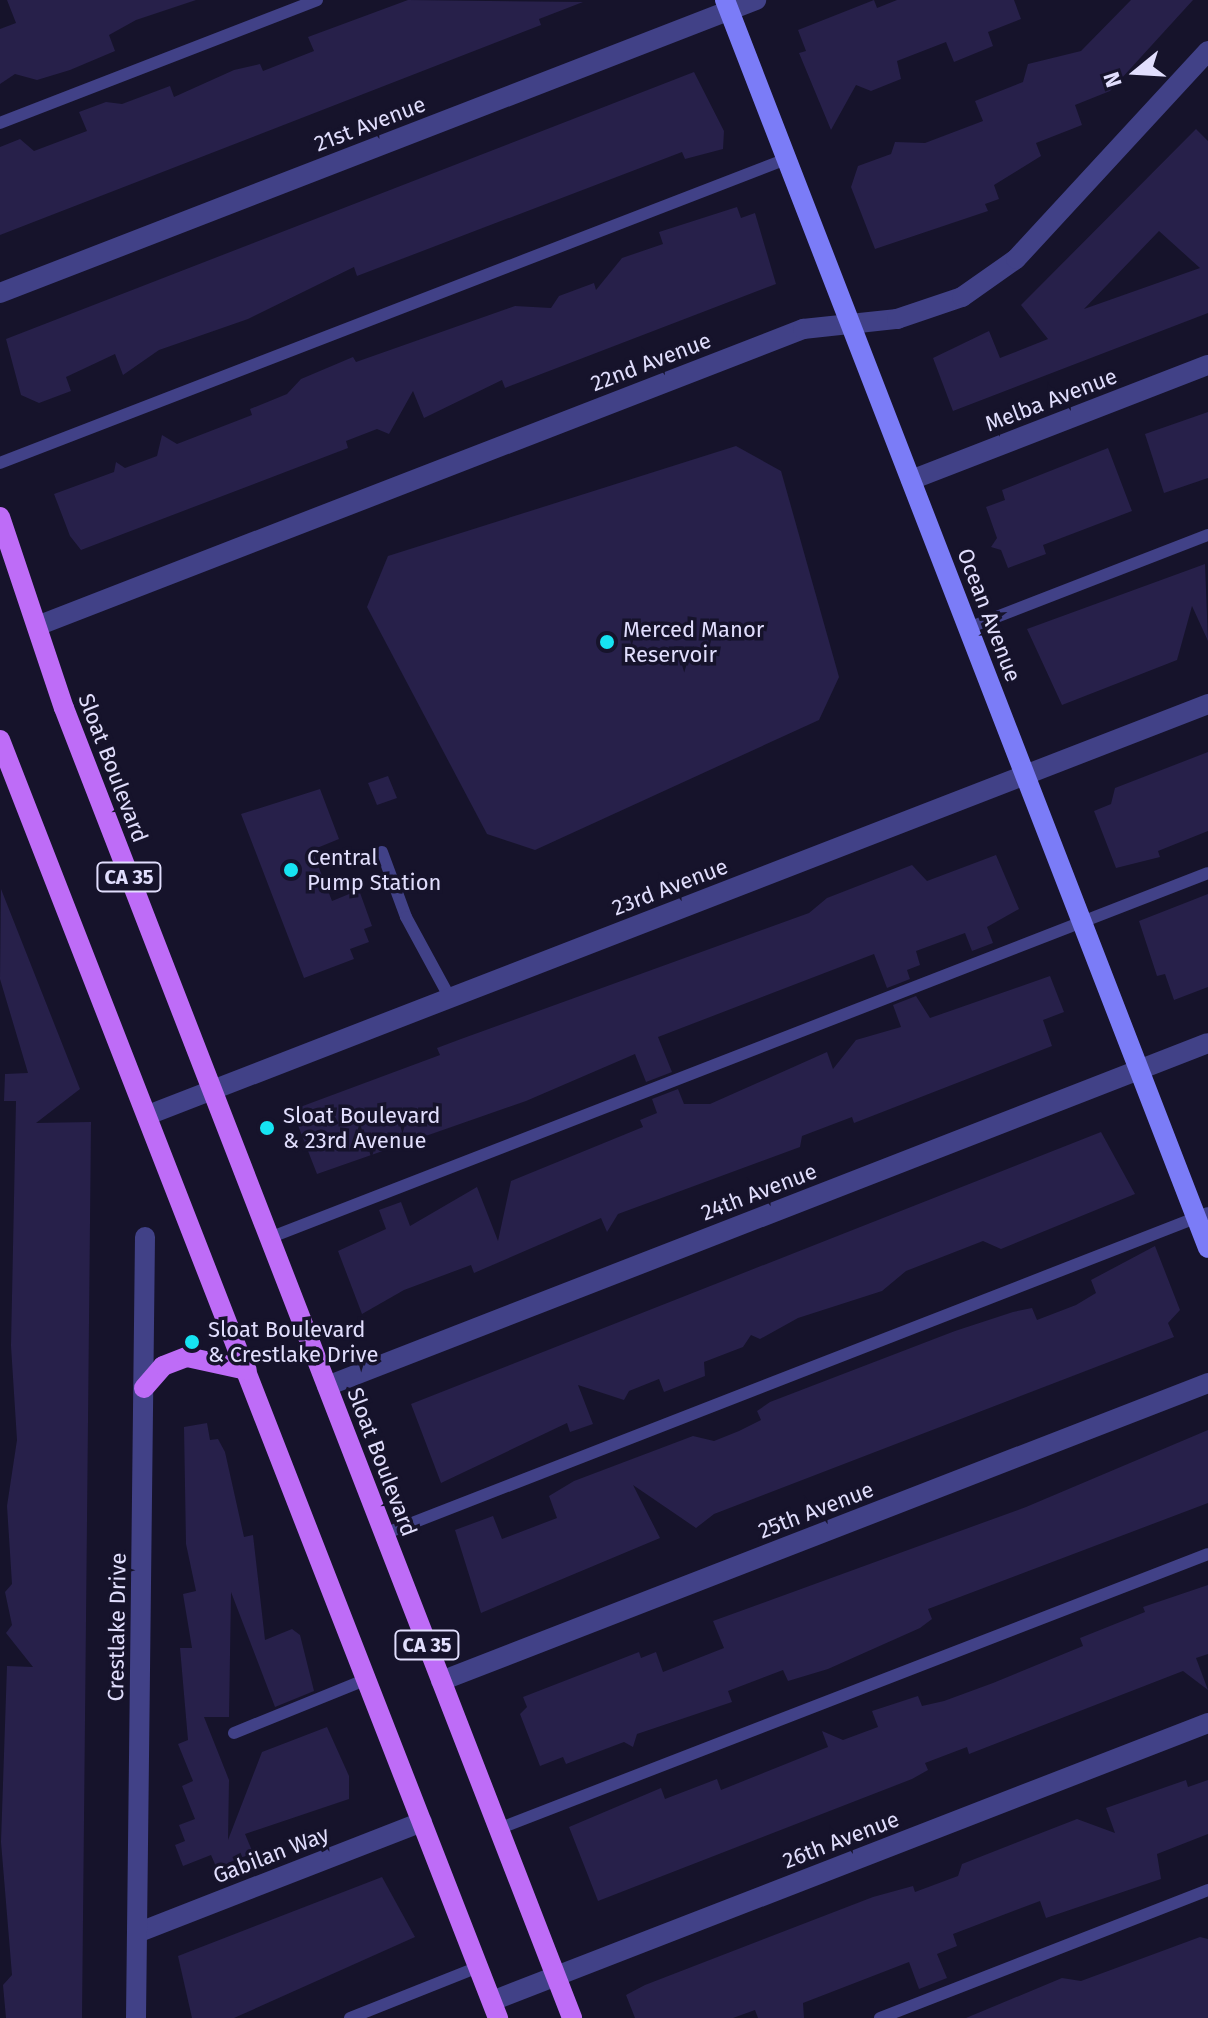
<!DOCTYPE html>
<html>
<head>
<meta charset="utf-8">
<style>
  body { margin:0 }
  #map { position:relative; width:1208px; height:2018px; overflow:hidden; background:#16132b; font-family:"Fira Sans",sans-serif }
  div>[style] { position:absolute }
  .building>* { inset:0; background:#27204a }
  .lane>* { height:12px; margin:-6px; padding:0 6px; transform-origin:6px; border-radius:6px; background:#414187 }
  .street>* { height:20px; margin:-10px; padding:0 10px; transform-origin:10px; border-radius:10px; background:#414187 }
  .secondary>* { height:20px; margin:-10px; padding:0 10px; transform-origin:10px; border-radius:10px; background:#7b7cf7 }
  .primary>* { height:20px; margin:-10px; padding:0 10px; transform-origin:10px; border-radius:10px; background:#be6cf7 }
  .dots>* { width:22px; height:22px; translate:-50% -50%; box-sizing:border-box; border:4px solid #16132b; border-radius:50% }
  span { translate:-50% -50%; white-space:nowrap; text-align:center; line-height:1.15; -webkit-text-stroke:7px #16132b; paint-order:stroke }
  .shield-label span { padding:2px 6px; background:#16132b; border:2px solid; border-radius:6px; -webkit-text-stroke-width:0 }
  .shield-label { font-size:20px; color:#e1defd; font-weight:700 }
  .street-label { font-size:22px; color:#e1defd }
  .poi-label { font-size:22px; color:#e1defd }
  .left { translate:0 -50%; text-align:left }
  .north { position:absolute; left:1096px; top:32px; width:80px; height:80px; -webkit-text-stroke:6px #16132b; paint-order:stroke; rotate:252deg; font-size:22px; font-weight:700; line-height:32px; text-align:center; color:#e1defd }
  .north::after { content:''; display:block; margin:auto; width:28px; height:36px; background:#e1defd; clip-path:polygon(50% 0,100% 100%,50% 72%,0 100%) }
</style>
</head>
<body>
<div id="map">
  <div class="building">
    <div style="clip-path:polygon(7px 0,196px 0,136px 20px,109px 35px,115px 51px,70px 70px,37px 80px,15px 74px,0 84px,0 29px,16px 23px)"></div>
    <div style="clip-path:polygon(408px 0,583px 2px,539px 19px,541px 25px,0 235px,0 147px,20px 139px,34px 151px,87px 131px,79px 112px,106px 102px,122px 104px,170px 86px,174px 97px,234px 70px,260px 64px,263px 71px,314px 51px,308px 37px)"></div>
    <div style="clip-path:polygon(874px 0,877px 8px,897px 0,1014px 0,1021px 19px,988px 32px,993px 46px,954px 62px,946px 42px,897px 61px,901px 79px,871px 91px,856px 85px,831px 130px,799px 53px,806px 51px,798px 30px)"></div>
    <div style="clip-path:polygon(1131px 0,1193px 0,1110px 91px,1075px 105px,1082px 125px,1036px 143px,1041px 156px,994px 185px,999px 199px,985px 204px,988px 211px,875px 249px,851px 187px,858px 166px,891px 154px,895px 142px,925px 143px,983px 121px,975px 101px,1023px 82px,1028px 64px,1081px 51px)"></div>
    <div style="clip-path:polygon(694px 72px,724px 131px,723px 149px,685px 159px,682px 152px,357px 276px,354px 267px,248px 319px,159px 350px,123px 375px,115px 354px,66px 377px,71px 391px,39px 403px,21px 395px,6px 339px)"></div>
    <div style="clip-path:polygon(evenodd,1196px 129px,1208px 141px,1208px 313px,953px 411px,933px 358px,989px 331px,1000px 358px,1048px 339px,1021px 305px,1196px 129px,1159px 231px,1200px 268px,1084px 309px,1159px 231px)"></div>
    <div style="clip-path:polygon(737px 207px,741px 218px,755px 213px,776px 284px,505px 388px,502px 380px,424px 418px,413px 391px,389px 434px,377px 429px,346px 441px,348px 448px,81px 550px,70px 536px,54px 494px,114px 472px,116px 462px,125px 468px,157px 456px,162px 435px,177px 444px,252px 415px,250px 409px,287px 394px,301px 379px,353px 357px,356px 362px,515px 306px,551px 308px,559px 296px,594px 283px,596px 290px,622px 258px,663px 244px,659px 232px)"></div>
    <div style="clip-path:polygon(1208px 412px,1208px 478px,1164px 493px,1145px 434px)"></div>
    <div style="clip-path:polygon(736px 446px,781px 471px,839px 677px,819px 720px,535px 850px,487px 834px,367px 607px,388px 556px)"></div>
    <div style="clip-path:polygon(1108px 448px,1132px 511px,1043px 545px,1046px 554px,1008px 568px,1001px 550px,991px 547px,997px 538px,986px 507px,1005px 500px,1002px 490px)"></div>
    <div style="clip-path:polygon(1205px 564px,1208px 641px,1192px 606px,1177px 660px,1062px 705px,1027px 629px)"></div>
    <div style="clip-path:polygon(1208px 752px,1208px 831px,1158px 851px,1160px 857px,1116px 868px,1094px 811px,1111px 804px,1115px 788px)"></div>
    <div style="clip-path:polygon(388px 776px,397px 798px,377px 805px,368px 783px)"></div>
    <div style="clip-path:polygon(320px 789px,339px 839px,312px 850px,332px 901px,359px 890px,372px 926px,364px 929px,369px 942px,350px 949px,354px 959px,304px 978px,241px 814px)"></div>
    <div style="clip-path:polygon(996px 855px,1019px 909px,987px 927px,993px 943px,972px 951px,965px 933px,916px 951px,920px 965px,907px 970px,910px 979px,887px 988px,874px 954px,658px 1037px,672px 1072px,646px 1082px,635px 1054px,526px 1101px,317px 1174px,292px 1110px,440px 1055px,437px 1048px,461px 1039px,809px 913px,827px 898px,912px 865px,927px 881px)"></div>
    <div style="clip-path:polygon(1px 889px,80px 1089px,36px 1123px,91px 1122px,82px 2018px,6px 2018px,3px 1985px,12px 1975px,1px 1842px,7px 1666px,33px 1667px,6px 1633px,12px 1625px,5px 1592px,12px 1584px,7px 1506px,17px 1440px,11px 1346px,16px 1101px,4px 1101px,5px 1074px,28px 1073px,0 979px)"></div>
    <div style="clip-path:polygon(1208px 894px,1208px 987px,1174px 1000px,1165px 974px,1157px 976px,1139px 921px)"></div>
    <div style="clip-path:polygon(1050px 976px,1064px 1012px,1043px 1020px,1052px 1046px,854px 1123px,852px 1117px,802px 1136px,800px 1147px,618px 1214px,607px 1232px,601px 1218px,474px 1273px,471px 1265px,404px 1290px,362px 1314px,338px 1251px,386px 1229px,379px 1210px,401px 1202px,410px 1226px,477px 1187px,498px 1241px,511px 1181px,643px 1127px,640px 1120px,657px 1113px,652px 1099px,678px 1089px,684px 1104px,710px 1104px,827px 1052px,833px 1069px,856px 1040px,901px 1027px,893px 1005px,916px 996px,930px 1018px)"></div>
    <div style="clip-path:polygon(1101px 1132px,1135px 1194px,1001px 1249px,983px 1241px,906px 1271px,882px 1291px,798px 1318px,760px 1339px,751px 1335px,743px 1347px,704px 1362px,705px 1376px,664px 1392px,659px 1379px,629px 1391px,624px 1400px,578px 1385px,593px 1424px,570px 1432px,567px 1423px,441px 1483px,411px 1404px)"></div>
    <div style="clip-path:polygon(1155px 1246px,1180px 1310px,1168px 1323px,1174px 1337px,714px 1514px,696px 1528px,633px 1485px,660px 1538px,481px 1613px,455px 1530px,493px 1516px,502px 1539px,557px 1518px,549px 1496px,574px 1481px,693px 1436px,714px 1441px,739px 1431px,761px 1420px,757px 1411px,770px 1402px,955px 1331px,1013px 1312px,1032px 1308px,1037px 1320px,1076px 1305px,1096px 1293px,1091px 1280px)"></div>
    <div style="clip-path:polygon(207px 1423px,210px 1440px,218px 1439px,225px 1452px,244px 1537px,253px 1535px,265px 1640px,292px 1629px,300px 1635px,314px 1691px,275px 1707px,231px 1592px,229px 1717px,204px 1717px,229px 1780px,228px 1840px,262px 1752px,327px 1727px,349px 1776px,349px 1799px,245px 1834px,253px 1853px,228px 1863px,224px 1885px,211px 1855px,183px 1866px,175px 1845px,185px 1841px,179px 1825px,195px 1819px,182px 1786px,193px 1781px,178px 1744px,188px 1740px,180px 1648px,192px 1648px,183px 1594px,196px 1591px,186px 1544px,184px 1427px)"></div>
    <div style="clip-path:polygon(1208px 1430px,1208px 1503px,928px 1609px,932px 1619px,920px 1628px,828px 1669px,788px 1681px,783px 1670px,728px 1691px,732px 1702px,637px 1734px,633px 1747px,624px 1742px,566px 1764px,563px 1757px,540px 1766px,520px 1714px,527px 1707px,523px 1697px,639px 1652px,641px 1658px,656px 1652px,663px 1672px,724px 1648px,713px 1621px,1026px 1507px)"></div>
    <div style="clip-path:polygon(1208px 1585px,1208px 1654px,1196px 1658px,1208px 1690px,1183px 1671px,969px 1754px,967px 1747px,925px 1763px,928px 1770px,912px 1779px,598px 1901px,569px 1827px,661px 1788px,665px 1799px,717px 1779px,721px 1790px,828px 1747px,822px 1731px,843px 1740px,878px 1727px,872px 1711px,918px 1696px,922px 1706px,944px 1701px,993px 1683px,1083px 1646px,1080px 1638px,1145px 1612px,1143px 1607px)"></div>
    <div style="clip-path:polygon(1186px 1780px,1188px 1787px,1208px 1780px,1208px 1834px,1157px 1854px,1161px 1879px,1046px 1918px,1040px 1901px,953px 1934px,957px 1946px,937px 1954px,947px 1978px,919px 1989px,909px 1962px,803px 2003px,804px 2018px,758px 2018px,755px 2010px,733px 2018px,635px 2018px,626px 1995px,645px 1985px,873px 1897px,913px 1886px,915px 1892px,958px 1876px,962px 1864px,1077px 1819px,1115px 1833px,1106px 1808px)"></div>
    <div style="clip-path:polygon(382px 1877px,415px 1937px,234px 2018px,192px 2018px,178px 1956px)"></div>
    <div style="clip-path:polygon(1200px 1937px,1208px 1939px,1208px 2018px,966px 2018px,1062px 1978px,1081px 1981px)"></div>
  </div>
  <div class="lane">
    <div style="left:0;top:123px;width:340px;rotate:-21.2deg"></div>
    <div style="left:0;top:463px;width:843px;rotate:-21.14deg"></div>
    <div style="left:968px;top:628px;width:257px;rotate:-21.2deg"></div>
    <div style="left:382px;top:852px;width:69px;rotate:69.7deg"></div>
    <div style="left:406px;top:917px;width:92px;rotate:61.5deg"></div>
    <div style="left:269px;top:1238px;width:1007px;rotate:-21.24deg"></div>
    <div style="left:384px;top:1534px;width:884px;rotate:-21.28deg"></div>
    <div style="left:234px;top:1733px;width:144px;rotate:-22.1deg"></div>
    <div style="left:498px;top:1829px;width:761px;rotate:-21.17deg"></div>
    <div style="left:350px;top:2018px;width:138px;rotate:-21.7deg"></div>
    <div style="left:880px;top:2018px;width:352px;rotate:-21.3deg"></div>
  </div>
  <div class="street">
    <div style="left:0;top:293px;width:811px;rotate:-21.18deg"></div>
    <div style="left:911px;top:480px;width:318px;rotate:-21.2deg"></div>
    <div style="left:37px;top:626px;width:822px;rotate:-21.19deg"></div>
    <div style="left:803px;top:329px;width:95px;rotate:-6.1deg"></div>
    <div style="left:897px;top:319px;width:69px;rotate:-18.7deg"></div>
    <div style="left:962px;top:297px;width:66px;rotate:-35.1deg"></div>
    <div style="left:1016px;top:259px;width:283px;rotate:-47.3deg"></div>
    <div style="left:148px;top:1115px;width:1137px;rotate:-21.19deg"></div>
    <div style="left:327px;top:1386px;width:945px;rotate:-21.27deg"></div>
    <div style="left:441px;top:1681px;width:823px;rotate:-21.23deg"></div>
    <div style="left:137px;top:1933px;width:306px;rotate:-21.3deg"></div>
    <div style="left:492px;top:2001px;width:768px;rotate:-21.22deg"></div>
    <div style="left:136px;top:2018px;width:781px;rotate:-89.34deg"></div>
  </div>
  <div class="secondary">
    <div style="left:725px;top:0;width:1338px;rotate:68.84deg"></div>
  </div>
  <div class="primary">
    <div style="left:0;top:517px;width:201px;rotate:71.5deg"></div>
    <div style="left:64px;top:708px;width:1405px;rotate:68.8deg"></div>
    <div style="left:0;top:740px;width:1372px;rotate:68.71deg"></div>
    <div style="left:144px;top:1388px;width:29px;rotate:-49deg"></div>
    <div style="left:163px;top:1366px;width:26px;rotate:-21deg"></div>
    <div style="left:187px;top:1357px;width:61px;rotate:12.2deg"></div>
  </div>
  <div class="dots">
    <div style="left:607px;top:642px;background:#16e3f2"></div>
    <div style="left:291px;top:870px;background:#16e3f2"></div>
    <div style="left:267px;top:1128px;background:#16e3f2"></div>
    <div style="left:192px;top:1342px;background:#16e3f2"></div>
  </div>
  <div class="shield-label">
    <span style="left:129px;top:877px">CA 35</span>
    <span style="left:427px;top:1645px">CA 35</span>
  </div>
  <div class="street-label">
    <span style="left:370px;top:124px;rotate:-21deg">21st Avenue</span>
    <span style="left:651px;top:362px;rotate:-21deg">22nd Avenue</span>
    <span style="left:1051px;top:400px;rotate:-21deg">Melba Avenue</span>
    <span style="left:989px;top:615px;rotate:69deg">Ocean Avenue</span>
    <span style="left:113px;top:768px;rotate:69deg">Sloat Boulevard</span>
    <span style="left:670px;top:887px;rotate:-21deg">23rd Avenue</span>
    <span style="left:759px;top:1192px;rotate:-21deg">24th Avenue</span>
    <span style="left:382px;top:1462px;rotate:69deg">Sloat Boulevard</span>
    <span style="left:816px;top:1510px;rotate:-21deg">25th Avenue</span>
    <span style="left:117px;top:1627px;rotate:-89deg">Crestlake Drive</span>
    <span style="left:841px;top:1840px;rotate:-21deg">26th Avenue</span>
    <span style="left:271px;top:1855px;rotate:-21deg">Gabilan Way</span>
  </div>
  <div class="poi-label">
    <span class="left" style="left:623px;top:642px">Merced Manor<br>Reservoir</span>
    <span class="left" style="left:307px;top:870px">Central<br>Pump Station</span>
    <span class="left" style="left:283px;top:1128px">Sloat Boulevard<br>&amp; 23rd Avenue</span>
    <span class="left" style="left:208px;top:1342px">Sloat Boulevard<br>&amp; Crestlake Drive</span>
  </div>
  <div class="north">N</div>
</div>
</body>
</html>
